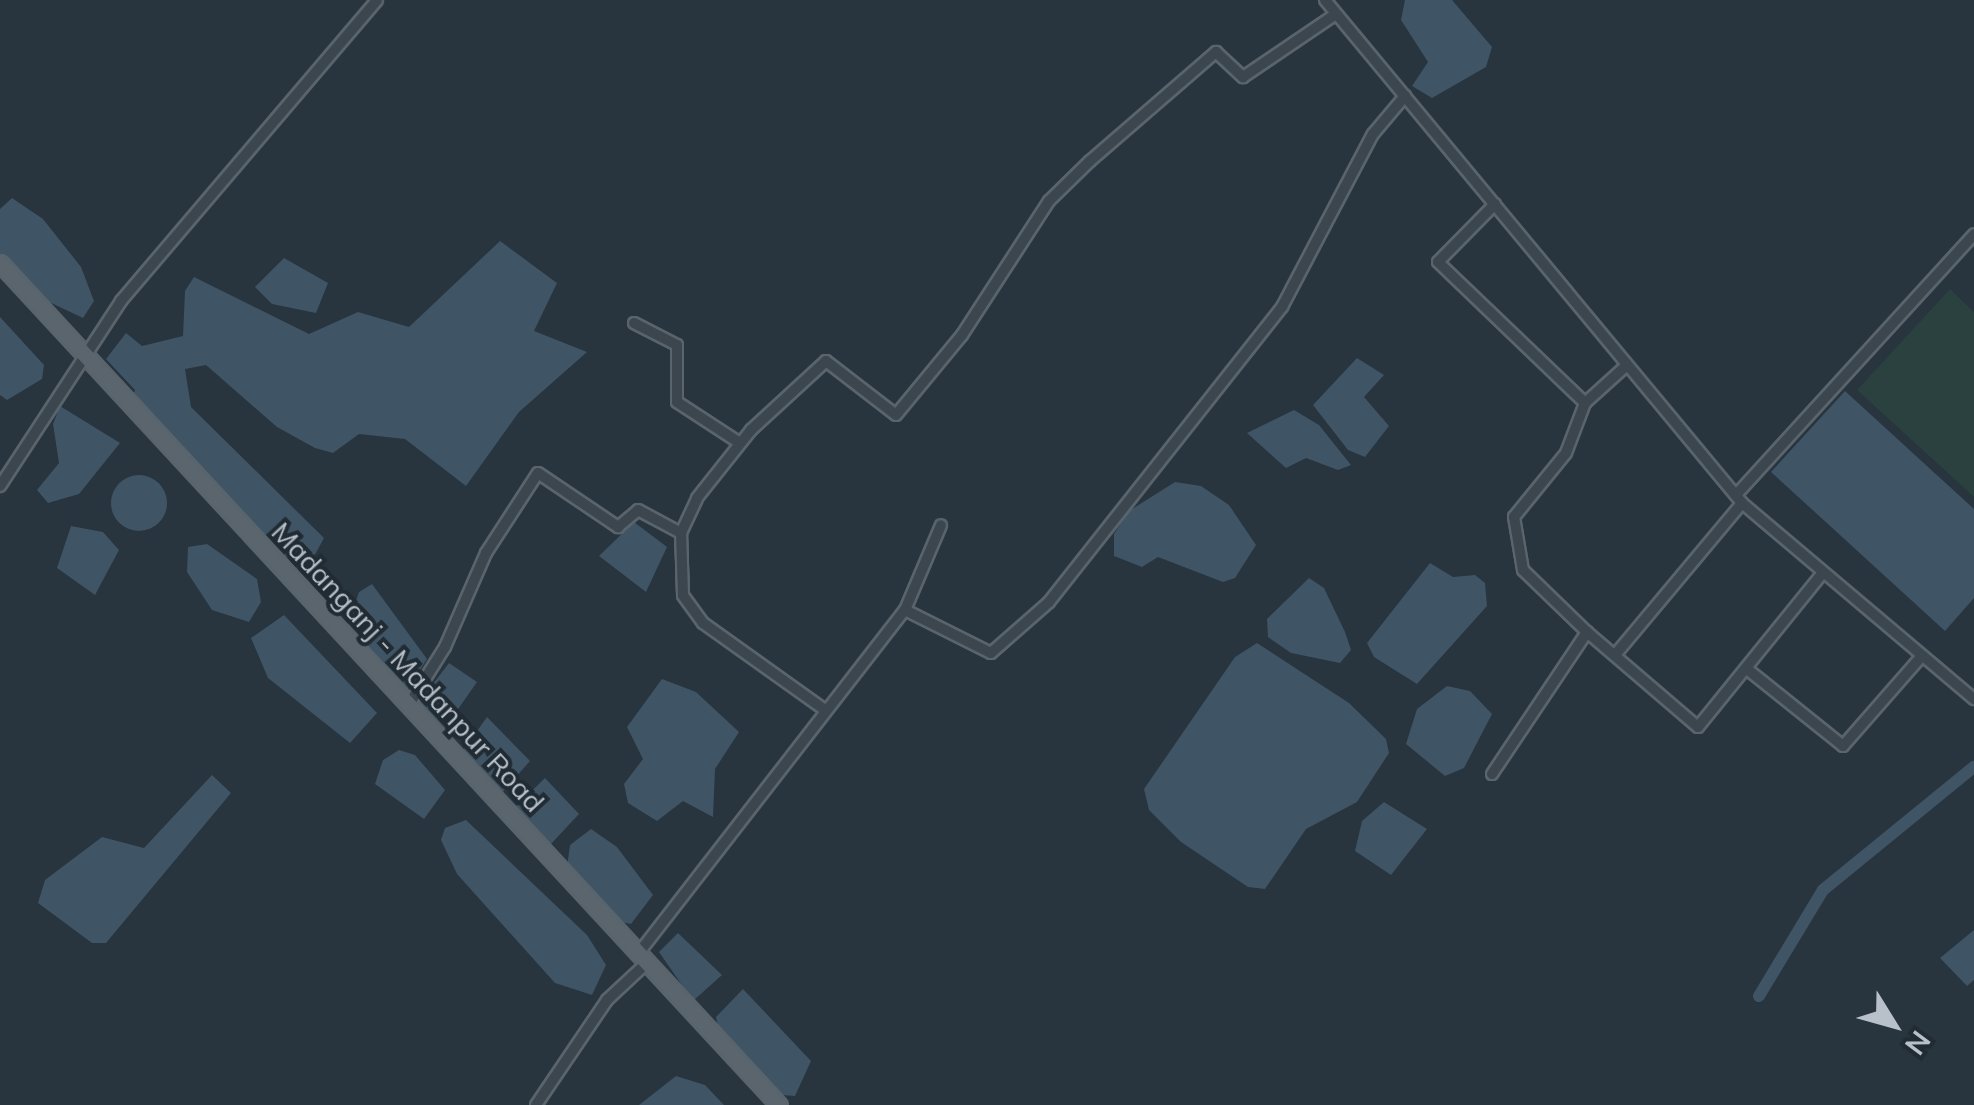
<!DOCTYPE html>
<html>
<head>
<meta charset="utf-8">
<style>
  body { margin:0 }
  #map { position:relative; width:1974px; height:1105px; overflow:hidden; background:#28343e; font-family:Mulish,sans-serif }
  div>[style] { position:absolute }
  .green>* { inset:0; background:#2a413f }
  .water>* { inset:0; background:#3f5465 }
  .round { border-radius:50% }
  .canal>* { height:12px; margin:-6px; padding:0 6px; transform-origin:6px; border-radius:6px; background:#3f5465 }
  .roads { filter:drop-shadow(2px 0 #59646c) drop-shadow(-2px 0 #59646c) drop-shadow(0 2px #59646c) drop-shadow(0 -2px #59646c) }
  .minor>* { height:10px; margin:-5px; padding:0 5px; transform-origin:5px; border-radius:5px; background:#3b464e }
  .primary>* { height:15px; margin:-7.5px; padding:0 7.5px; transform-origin:7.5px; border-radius:7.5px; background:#5a656e }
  span { translate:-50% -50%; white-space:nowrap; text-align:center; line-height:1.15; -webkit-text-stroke:8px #202b33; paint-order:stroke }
  .street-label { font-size:28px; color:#b8c1c9 }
  .north { position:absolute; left:1844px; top:975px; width:100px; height:100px; -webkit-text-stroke:8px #202b33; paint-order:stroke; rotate:127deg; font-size:28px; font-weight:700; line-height:40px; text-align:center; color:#b8c1c9 }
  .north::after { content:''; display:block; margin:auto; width:35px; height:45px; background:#b8c1c9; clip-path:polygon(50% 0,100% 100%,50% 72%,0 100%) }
</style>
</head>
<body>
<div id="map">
  <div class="green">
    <div style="clip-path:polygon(1950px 289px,1974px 312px,1974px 497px,1857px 390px)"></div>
  </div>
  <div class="water">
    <div style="clip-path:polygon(1405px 0,1452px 0,1492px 47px,1486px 67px,1432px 98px,1412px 86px,1428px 62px,1401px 20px)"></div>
    <div style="clip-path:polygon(12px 198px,43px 219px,81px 267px,94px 301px,83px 318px,47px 301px,0 255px,0 209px)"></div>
    <div style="clip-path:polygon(500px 241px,557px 283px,534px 331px,587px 352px,519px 412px,466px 486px,405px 439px,359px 434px,333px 453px,315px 448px,277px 427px,206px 365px,185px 369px,191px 407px,324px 538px,311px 562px,282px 561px,131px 400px,135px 390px,106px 359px,126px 333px,142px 346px,183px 336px,185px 291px,194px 277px,309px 334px,358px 312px,409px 327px)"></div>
    <div style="clip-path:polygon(284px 258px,328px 283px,316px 313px,272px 304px,255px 287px)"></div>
    <div style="clip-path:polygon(0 317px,44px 365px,42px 379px,7px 400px,0 395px)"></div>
    <div style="clip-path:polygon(1357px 358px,1384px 375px,1364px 397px,1389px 426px,1365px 457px,1348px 450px,1313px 405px)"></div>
    <div style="clip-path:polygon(1845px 391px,1974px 509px,1974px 598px,1945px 631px,1771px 472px)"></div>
    <div style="clip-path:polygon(60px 406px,120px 443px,79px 494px,48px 503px,37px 490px,59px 463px,53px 424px)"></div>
    <div style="clip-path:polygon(1294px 410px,1319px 425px,1351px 465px,1338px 470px,1306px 458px,1286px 468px,1247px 433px)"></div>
    <div class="round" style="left:111px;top:475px;width:56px;height:56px"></div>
    <div style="clip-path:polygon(1175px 482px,1201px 486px,1229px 505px,1256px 545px,1235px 578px,1223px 582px,1158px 557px,1142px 567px,1114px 556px,1114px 534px,1129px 511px)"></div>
    <div style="clip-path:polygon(634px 522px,667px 547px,646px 592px,599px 556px)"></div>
    <div style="clip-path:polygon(71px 526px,103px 532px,119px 550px,95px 595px,57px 568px)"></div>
    <div style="clip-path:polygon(207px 544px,257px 579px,261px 602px,249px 622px,212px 610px,187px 572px,188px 547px)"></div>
    <div style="clip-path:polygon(1430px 563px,1453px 577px,1475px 575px,1485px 583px,1487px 606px,1417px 684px,1374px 657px,1367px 643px)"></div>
    <div style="clip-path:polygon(1309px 578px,1324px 588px,1345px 632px,1351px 650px,1340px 663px,1291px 653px,1268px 637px,1267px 619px)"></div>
    <div style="clip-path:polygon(372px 584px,427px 659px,407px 691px,346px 630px,359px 592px)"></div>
    <div style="clip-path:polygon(284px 615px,377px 713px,350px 743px,268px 678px,251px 638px)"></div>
    <div style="clip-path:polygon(1257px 643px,1349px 703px,1386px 739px,1389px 753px,1357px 802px,1306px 829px,1265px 889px,1248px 887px,1181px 842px,1149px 810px,1144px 789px,1235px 657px)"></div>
    <div style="clip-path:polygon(449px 663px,477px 682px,440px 735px,416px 706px)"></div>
    <div style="clip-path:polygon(662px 679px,696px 692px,739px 732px,715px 769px,713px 817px,683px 801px,657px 821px,628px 803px,624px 784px,643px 759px,627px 727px)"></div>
    <div style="clip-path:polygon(1447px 686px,1470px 691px,1492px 714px,1464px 768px,1445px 776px,1406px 744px,1417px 709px)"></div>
    <div style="clip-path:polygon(487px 717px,530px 761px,501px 794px,462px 752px)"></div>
    <div style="clip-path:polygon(399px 750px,415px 755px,445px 790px,424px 819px,375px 784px,383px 760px)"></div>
    <div style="clip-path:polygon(212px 775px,231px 793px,106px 943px,92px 943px,38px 903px,45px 880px,102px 837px,144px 848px)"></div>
    <div style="clip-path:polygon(545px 778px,579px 814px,550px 845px,512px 810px)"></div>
    <div style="clip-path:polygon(1384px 802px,1427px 829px,1391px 875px,1355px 851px,1362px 821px)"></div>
    <div style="clip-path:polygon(466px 820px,587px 935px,606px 965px,592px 995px,555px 983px,457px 874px,441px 840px,445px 828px)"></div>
    <div style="clip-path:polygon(591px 829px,617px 847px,653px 895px,631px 924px,616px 921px,567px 867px,570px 845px)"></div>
    <div style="clip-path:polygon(1974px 930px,1974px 980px,1967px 986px,1940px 958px)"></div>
    <div style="clip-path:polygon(678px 933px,722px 975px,693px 1001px,659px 952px)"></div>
    <div style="clip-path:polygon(743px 989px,811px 1061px,795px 1096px,782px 1095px,720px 1035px,716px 1017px)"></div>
    <div style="clip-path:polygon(676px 1076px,705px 1085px,724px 1105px,639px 1105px)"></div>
  </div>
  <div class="canal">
    <div style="left:1759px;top:996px;width:124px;rotate:-58.9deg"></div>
    <div style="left:1823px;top:890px;width:195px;rotate:-39.2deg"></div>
  </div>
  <div class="roads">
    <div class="minor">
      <div style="left:1325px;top:0;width:653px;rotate:50.34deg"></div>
      <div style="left:1742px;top:503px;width:304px;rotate:40.2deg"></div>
      <div style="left:1495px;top:204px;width:81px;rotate:134.5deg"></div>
      <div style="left:1438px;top:262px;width:204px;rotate:43.8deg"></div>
      <div style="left:634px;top:323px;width:48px;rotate:27.1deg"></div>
      <div style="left:677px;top:345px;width:57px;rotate:90deg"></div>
      <div style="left:677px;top:402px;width:75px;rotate:33.1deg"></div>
      <div style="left:0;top:486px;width:221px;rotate:-56.8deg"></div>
      <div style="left:121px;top:301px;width:395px;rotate:-49.6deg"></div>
      <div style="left:1736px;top:495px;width:353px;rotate:-47.6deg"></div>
      <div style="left:905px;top:610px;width:92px;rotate:-67deg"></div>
      <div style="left:1587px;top:632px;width:89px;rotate:-135.9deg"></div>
      <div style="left:1523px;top:570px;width:54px;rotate:-99.6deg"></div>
      <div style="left:1514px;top:517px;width:82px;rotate:-50.9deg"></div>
      <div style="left:1566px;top:453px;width:53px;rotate:-69.2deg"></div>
      <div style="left:1585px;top:403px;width:55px;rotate:-42.1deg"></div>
      <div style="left:1615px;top:655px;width:198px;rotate:-50.1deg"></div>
      <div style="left:1747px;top:669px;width:123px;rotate:38.7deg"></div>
      <div style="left:1843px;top:746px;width:118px;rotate:-48.8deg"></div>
      <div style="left:408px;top:706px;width:70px;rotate:-57.9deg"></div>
      <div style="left:445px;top:647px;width:103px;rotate:-66.4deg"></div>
      <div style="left:486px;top:553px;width:95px;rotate:-57deg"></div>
      <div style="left:538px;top:473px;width:97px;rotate:34deg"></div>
      <div style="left:618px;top:527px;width:26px;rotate:-40deg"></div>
      <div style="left:638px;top:510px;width:49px;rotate:28.1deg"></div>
      <div style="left:825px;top:710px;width:150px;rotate:-144.5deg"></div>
      <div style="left:703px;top:623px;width:34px;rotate:-126deg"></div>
      <div style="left:683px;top:595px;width:62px;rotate:-91.8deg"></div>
      <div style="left:681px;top:533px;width:38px;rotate:-65deg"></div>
      <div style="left:697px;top:498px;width:87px;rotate:-51.5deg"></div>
      <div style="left:751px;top:430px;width:102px;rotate:-42.6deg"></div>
      <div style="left:826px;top:361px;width:88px;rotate:37.6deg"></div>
      <div style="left:896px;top:415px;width:104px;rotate:-50.5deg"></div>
      <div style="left:962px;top:335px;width:160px;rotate:-57deg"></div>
      <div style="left:1049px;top:201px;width:57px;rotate:-44.3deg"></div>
      <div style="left:1090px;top:161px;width:167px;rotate:-40.9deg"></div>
      <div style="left:1216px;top:52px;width:37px;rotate:43deg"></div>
      <div style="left:1243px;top:77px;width:112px;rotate:-34.1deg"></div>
      <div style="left:1492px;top:774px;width:171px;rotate:-56.2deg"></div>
      <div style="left:1587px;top:632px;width:146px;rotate:40.6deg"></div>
      <div style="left:1698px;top:727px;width:197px;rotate:-51deg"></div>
      <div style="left:641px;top:950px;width:430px;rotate:-52.2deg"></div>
      <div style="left:905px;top:610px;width:96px;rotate:26.6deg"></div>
      <div style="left:991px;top:653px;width:77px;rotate:-41.3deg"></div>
      <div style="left:1049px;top:602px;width:376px;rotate:-51.7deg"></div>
      <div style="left:1282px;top:307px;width:195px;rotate:-62.3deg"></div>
      <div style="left:1373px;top:134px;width:50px;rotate:-49.9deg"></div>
      <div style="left:536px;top:1105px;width:127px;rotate:-55.9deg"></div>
      <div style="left:607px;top:1000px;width:57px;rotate:-42.9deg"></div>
    </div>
    <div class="primary">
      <div style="left:0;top:263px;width:1147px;rotate:47.23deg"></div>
    </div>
  </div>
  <div class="street-label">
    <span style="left:408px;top:667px;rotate:47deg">Madanganj - Madanpur Road</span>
  </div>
  <div class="north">N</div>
</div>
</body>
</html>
